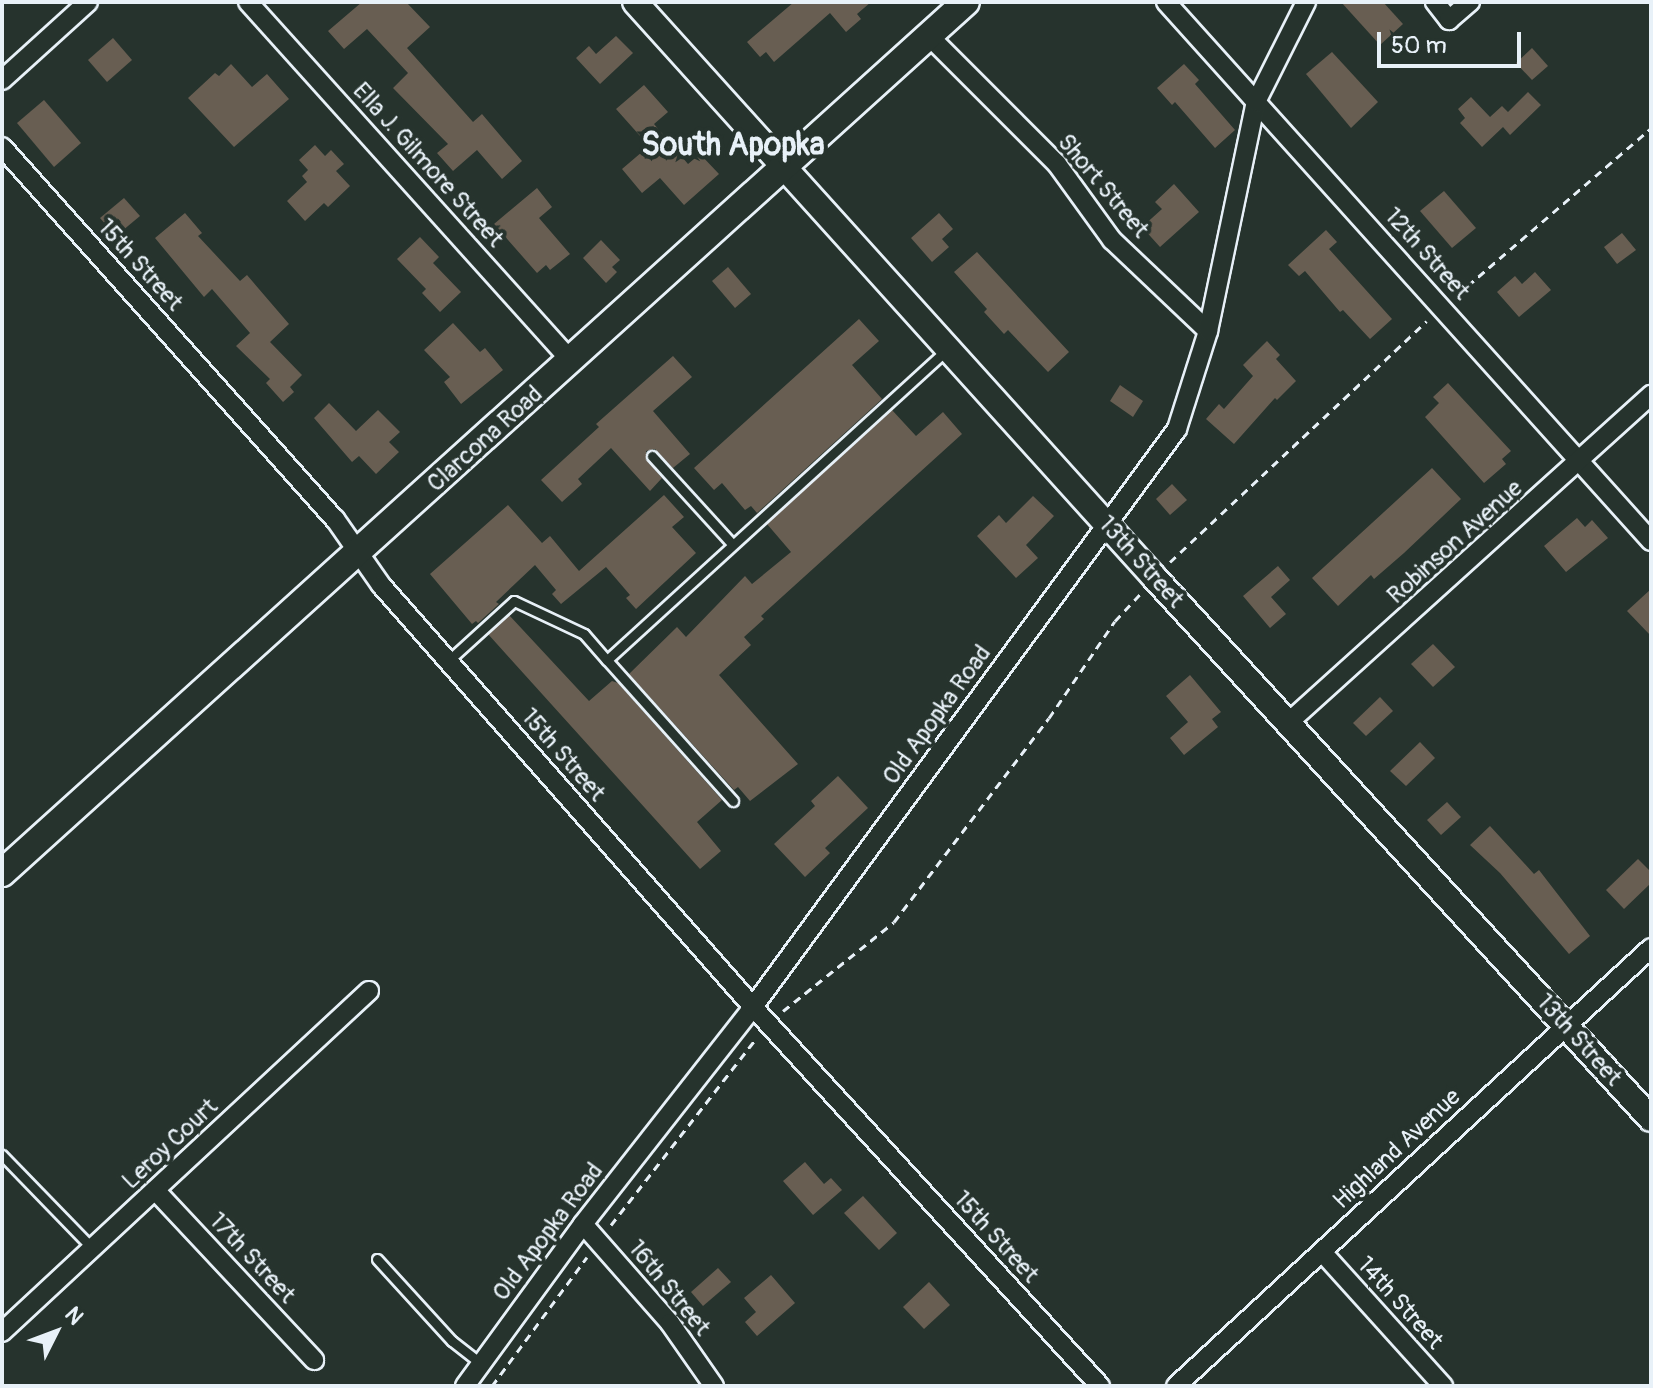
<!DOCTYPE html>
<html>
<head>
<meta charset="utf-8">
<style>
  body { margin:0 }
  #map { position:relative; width:1653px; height:1388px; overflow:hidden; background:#26332d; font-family:Pangolin,sans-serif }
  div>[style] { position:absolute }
  .building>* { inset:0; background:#685e52 }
  .path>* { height:3px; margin-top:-1.5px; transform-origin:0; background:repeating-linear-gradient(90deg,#e8f1f8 0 8px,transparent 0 14px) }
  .roads { filter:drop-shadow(2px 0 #e8f1f8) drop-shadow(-2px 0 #e8f1f8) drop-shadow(0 2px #e8f1f8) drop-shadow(0 -2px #e8f1f8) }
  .service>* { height:9px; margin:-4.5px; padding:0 4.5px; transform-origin:4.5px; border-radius:4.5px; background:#26332d }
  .minor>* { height:18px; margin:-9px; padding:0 9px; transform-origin:9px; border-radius:9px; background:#26332d }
  .tertiary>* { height:24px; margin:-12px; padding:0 12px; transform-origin:12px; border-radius:12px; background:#26332d }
  .secondary>* { height:26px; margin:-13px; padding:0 13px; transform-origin:13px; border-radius:13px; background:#26332d }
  span { translate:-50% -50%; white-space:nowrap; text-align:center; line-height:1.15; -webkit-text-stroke:8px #26332d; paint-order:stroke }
  .street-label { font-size:24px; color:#e8f1f8 }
  .district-label { font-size:32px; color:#e8f1f8; font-weight:700 }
  .frame { position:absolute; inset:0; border:4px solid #e8f1f8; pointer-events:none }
  .north { position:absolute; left:16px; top:1292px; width:80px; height:80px; -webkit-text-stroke:6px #26332d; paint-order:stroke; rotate:48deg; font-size:22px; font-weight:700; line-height:32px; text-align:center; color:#e8f1f8 }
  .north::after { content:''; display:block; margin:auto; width:28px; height:36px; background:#e8f1f8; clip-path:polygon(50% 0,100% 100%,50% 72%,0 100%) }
  .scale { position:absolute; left:1377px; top:32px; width:144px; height:36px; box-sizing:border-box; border:4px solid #e8f1f8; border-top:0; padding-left:10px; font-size:24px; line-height:28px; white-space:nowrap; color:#e8f1f8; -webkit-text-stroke:6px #26332d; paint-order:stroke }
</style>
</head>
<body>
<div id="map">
  <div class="building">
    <div style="clip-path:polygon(362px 2px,406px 2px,430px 27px,407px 48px,473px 122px,482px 114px,522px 161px,502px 179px,477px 150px,453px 171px,437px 153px,448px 144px,393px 88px,408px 73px,367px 29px,344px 49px,328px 31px)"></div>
    <div style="clip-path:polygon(794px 2px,871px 2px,857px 14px,861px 19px,846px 32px,830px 13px,774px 62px,766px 52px,760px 57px,747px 42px)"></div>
    <div style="clip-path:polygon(1341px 2px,1383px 2px,1403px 24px,1380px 45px)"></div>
    <div style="clip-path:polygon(616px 36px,633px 53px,600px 84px,576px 58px,589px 46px,596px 54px)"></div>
    <div style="clip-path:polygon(113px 38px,132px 60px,107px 82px,88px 60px)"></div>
    <div style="clip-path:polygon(1532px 48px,1548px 66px,1532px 80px,1516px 63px)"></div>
    <div style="clip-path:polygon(1332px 52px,1378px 102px,1351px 128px,1306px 74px)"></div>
    <div style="clip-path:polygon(231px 64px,252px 87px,267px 74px,289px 99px,234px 147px,188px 98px,215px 73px,219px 76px)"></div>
    <div style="clip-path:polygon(1184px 64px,1199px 80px,1195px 84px,1235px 130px,1215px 148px,1175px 102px,1172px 105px,1157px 88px)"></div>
    <div style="clip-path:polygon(644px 85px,668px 112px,654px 124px,688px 164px,700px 154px,719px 174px,684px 205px,660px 178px,642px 193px,622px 169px,649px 146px,616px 109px)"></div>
    <div style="clip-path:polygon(1528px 92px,1541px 105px,1510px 135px,1503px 127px,1482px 147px,1460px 123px,1465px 118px,1458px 109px,1471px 97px,1490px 117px,1502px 106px,1508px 112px)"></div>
    <div style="clip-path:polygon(44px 100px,81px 143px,54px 167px,17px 123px)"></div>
    <div style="clip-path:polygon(315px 145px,325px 156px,331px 150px,344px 164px,336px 171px,350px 186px,328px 207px,324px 203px,305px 221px,287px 201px,307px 182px,302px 176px,308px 170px,299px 160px)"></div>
    <div style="clip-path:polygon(1174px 184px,1199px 212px,1160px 247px,1142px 227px,1162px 209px,1155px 202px)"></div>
    <div style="clip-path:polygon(537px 188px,552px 207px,539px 218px,570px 254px,550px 270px,546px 265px,537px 273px,494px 224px)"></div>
    <div style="clip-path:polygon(1444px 191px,1476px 228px,1452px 248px,1420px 211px)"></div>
    <div style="clip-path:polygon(124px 198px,140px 216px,116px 236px,100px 218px)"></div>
    <div style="clip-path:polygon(185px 213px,202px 233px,198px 236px,240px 281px,247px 275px,289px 324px,270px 342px,302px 375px,290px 387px,294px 392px,283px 402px,266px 383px,270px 379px,236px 346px,250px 333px,212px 289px,204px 297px,155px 238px)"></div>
    <div style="clip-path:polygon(939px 213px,953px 229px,942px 239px,949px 247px,932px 262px,911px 238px)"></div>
    <div style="clip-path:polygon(1326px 230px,1337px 242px,1329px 249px,1392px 319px,1370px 339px,1343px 310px,1340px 312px,1305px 271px,1299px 276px,1288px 265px)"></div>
    <div style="clip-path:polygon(1622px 233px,1636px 250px,1617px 264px,1604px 247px)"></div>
    <div style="clip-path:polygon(420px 237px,439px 257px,433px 263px,461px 292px,440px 312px,422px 293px,426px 289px,397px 259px)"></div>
    <div style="clip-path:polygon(601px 240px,620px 260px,612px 267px,617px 272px,606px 283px,583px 258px)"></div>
    <div style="clip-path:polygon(977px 252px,1069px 352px,1048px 372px,1008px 330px,1004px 334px,984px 312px,987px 309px,954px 272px)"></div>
    <div style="clip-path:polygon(728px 267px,751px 294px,735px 308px,712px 281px)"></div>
    <div style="clip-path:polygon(1535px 272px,1551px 290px,1519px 317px,1497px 292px,1515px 276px,1522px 284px)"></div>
    <div style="clip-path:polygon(859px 319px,879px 341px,852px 365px,882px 399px,757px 513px,751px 506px,745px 510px,722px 483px,714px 490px,694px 468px)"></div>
    <div style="clip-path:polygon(453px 323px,480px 352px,485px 348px,503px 370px,461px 404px,444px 382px,450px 377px,424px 350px)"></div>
    <div style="clip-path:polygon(1267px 341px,1280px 355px,1276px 359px,1296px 381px,1277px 400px,1275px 398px,1234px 444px,1206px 419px,1219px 404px,1224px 409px,1253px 376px,1243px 365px)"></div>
    <div style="clip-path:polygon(673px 356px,692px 377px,653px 411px,690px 454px,673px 468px,655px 449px,646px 451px,646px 460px,662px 478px,650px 491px,611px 448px,578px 479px,582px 484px,562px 502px,541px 480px,599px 427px,596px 424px)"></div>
    <div style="clip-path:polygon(1448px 383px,1511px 451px,1502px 459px,1506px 464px,1484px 483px,1425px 417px,1439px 403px,1433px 397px)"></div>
    <div style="clip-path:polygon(1120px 385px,1143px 401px,1133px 417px,1110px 401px)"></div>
    <div style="clip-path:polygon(329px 403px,356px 431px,378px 410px,400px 432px,389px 442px,399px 452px,376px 474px,359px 456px,352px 462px,314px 418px)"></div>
    <div style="clip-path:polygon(892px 410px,916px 436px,943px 412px,962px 434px,761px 616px,764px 619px,744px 637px,751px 645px,719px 675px,798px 764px,750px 801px,738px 787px,734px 790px,629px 674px,677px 627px,686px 637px,745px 576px,752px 584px,791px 552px,767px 524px)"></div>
    <div style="clip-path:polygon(1432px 468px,1461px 499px,1404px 553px,1374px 579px,1371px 575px,1338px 606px,1312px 578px)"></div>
    <div style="clip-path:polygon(1172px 484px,1187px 500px,1170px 515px,1156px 499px)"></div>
    <div style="clip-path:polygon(664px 495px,684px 517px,672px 527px,696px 553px,636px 609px,626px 598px,630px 595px,606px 567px,561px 604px,552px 594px,556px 590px,535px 565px,496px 602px,499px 604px,478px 623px,476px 621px,472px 624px,430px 574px,508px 505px,542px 543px,550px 536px,579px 571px)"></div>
    <div style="clip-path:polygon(1033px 496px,1054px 516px,1026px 545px,1038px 558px,1016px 578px,977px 536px,999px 515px,1006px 523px)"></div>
    <div style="clip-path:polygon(1577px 518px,1585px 527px,1592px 520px,1608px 538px,1566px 572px,1544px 546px)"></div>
    <div style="clip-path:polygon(1278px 566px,1290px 580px,1271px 597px,1286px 614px,1270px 628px,1243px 596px)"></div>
    <div style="clip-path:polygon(1651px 589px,1651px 636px,1627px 611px)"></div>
    <div style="clip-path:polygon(509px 615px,589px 701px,612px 681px,618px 683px,722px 800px,697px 822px,721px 851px,700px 869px,488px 634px)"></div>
    <div style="clip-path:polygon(1433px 644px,1455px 667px,1433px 687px,1411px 664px)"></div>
    <div style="clip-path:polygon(1190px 675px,1221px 712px,1212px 719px,1218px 727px,1184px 755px,1170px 738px,1188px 722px,1166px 696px)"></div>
    <div style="clip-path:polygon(1380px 697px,1393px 711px,1366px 736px,1353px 723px)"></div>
    <div style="clip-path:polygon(1420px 742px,1435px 758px,1406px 786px,1390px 771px)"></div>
    <div style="clip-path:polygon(838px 776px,868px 808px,825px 848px,830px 853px,805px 877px,774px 844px,815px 806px,811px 801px)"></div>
    <div style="clip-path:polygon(1447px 802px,1461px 817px,1441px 835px,1427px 820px)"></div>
    <div style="clip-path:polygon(1490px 826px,1534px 874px,1539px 870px,1590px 936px,1569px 954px,1500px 873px,1470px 845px)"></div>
    <div style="clip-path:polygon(1638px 859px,1651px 872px,1651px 883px,1624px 909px,1606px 890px)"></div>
    <div style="clip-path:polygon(805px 1162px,824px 1184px,831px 1178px,842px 1190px,813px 1215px,783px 1181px)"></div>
    <div style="clip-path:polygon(863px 1196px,897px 1233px,879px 1250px,844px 1213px)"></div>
    <div style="clip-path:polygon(718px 1268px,731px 1282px,703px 1306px,691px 1292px)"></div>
    <div style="clip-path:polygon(771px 1275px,795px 1303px,757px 1336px,745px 1322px,756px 1312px,744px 1298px)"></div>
    <div style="clip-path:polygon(929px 1282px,950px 1305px,924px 1329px,903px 1307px)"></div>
  </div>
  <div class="path">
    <div style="left:1457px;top:295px;width:256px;rotate:-40.7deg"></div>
    <div style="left:1170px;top:562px;width:352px;rotate:-43.2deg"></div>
    <div style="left:783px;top:1011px;width:142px;rotate:-38.7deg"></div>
    <div style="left:894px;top:922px;width:256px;rotate:-52.8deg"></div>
    <div style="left:1049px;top:718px;width:117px;rotate:-55.8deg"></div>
    <div style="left:1115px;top:621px;width:37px;rotate:-47deg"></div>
    <div style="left:611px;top:1225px;width:236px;rotate:-52.1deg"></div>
    <div style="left:492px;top:1386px;width:160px;rotate:-53.6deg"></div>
  </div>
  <div class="roads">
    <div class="service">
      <div style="left:652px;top:456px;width:119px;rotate:47.7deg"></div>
      <div style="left:448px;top:661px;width:89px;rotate:-42.3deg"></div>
      <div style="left:514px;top:601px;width:77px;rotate:25.2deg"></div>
      <div style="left:584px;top:634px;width:35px;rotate:49deg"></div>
      <div style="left:733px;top:801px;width:189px;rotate:-131.8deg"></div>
      <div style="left:607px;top:660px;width:461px;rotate:-42.4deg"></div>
      <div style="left:2px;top:1155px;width:129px;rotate:45.9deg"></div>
      <div style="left:377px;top:1259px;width:111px;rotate:47.6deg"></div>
      <div style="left:452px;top:1341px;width:37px;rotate:38deg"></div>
    </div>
    <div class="minor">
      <div style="left:248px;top:2px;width:483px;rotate:48deg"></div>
      <div style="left:1166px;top:2px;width:725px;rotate:48.02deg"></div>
      <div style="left:1435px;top:2px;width:23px;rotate:52deg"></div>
      <div style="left:1449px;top:20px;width:28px;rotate:-41deg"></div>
      <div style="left:929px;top:36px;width:181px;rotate:45deg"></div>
      <div style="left:1057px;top:164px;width:94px;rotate:54.1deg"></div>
      <div style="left:1112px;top:240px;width:132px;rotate:43.5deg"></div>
      <div style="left:2px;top:80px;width:116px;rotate:-42.2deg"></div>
      <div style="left:2px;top:147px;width:499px;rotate:48.2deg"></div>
      <div style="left:335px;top:519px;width:80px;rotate:55.1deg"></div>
      <div style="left:381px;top:585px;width:563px;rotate:48.6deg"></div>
      <div style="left:753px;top:1007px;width:514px;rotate:47.52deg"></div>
      <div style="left:1289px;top:722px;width:488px;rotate:-42.1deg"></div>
      <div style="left:155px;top:1190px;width:233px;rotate:46.9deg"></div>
      <div style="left:583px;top:1224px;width:132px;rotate:48.7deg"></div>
      <div style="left:670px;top:1323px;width:77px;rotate:55.1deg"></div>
      <div style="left:1322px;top:1252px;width:181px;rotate:47.9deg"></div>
      <div style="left:2px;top:1332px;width:501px;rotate:-42.9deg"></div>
      <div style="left:465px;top:1386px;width:200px;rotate:-53.9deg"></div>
      <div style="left:583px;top:1224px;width:276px;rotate:-51.9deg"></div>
      <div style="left:753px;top:1007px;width:717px;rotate:-53.74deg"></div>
      <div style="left:1177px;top:429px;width:103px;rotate:-72.4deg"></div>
      <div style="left:1208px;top:331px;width:234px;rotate:-78.2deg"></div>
      <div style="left:1256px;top:102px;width:112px;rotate:-63.4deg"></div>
      <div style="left:1176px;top:1386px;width:646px;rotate:-42.68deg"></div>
    </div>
    <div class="tertiary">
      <div style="left:635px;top:2px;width:775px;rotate:47.93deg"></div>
      <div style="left:1154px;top:577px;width:735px;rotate:47.48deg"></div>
    </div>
    <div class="secondary">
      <div style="left:2px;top:873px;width:1299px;rotate:-42.1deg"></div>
    </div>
  </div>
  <div class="street-label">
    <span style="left:428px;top:165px;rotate:48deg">Ella J. Gilmore Street</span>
    <span style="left:1103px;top:186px;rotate:50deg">Short Street</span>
    <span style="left:1427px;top:254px;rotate:48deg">12th Street</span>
    <span style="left:140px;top:265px;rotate:48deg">15th Street</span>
    <span style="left:485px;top:439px;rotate:-42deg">Clarcona Road</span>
    <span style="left:1455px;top:542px;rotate:-42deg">Robinson Avenue</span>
    <span style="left:1141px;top:562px;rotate:48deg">13th Street</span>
    <span style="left:937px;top:715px;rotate:-54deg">Old Apopka Road</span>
    <span style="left:563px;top:755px;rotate:49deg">15th Street</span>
    <span style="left:1579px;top:1040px;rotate:48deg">13th Street</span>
    <span style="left:170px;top:1144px;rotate:-43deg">Leroy Court</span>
    <span style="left:1397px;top:1149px;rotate:-43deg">Highland Avenue</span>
    <span style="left:548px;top:1232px;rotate:-53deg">Old Apopka Road</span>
    <span style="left:996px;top:1237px;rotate:48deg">15th Street</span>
    <span style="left:252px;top:1258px;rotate:47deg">17th Street</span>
    <span style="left:669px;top:1288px;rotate:51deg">16th Street</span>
    <span style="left:1400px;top:1303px;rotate:48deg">14th Street</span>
  </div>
  <div class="district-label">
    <span style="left:733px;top:145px">South Apopka</span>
  </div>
  <div class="frame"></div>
  <div class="north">N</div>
  <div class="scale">50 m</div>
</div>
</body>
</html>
